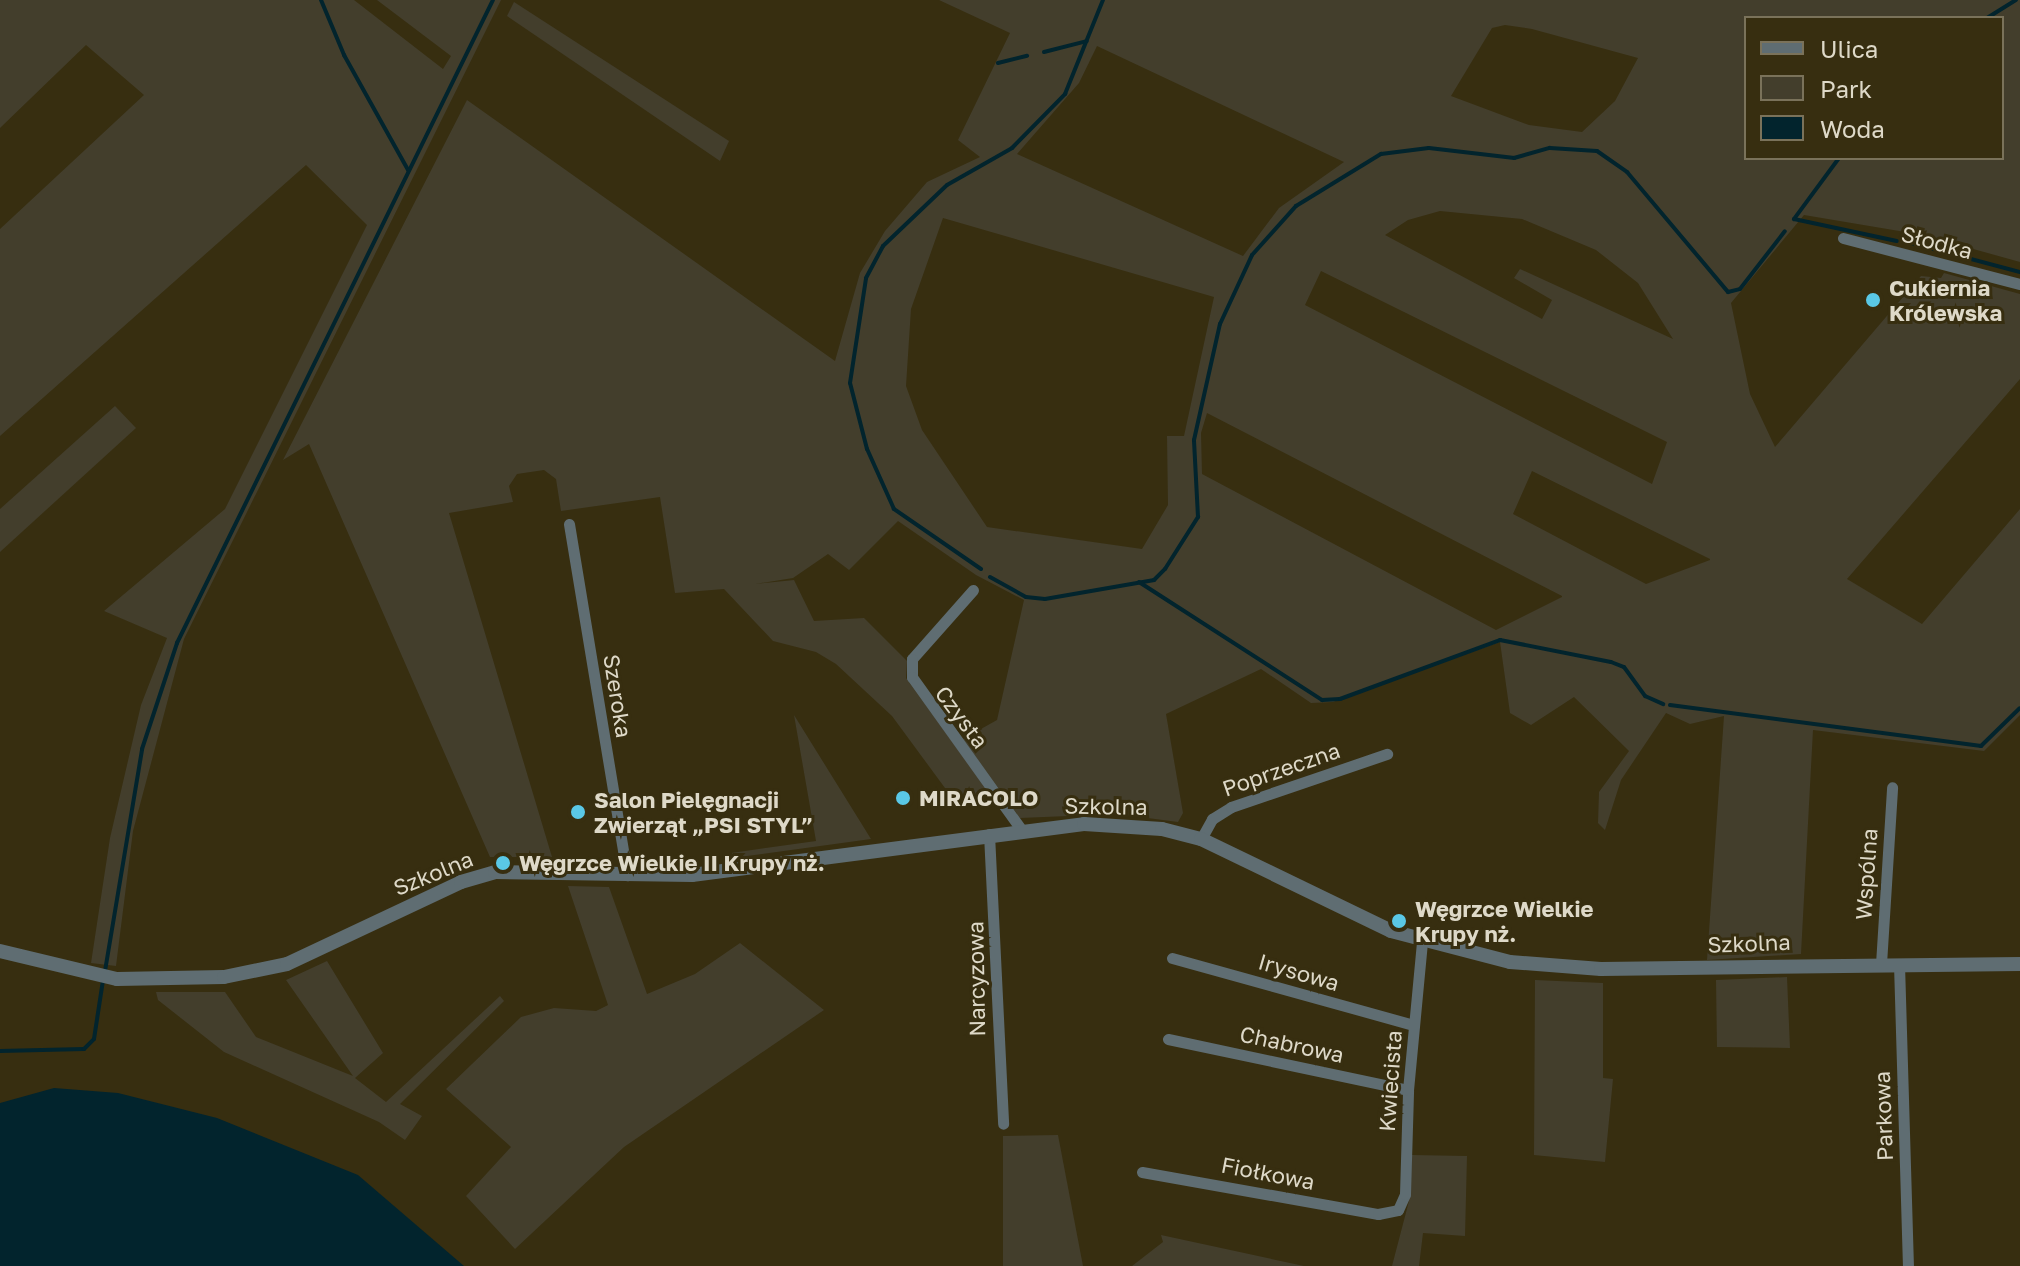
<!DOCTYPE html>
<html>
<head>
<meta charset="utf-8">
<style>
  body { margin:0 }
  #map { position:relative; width:2020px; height:1266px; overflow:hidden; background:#372e10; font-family:"Golos Text",sans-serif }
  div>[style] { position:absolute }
  .green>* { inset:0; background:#433e2c }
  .water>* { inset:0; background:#02242d }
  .stream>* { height:4px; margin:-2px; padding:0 2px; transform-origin:2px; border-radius:2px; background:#02242d }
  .minor>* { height:11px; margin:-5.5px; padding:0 5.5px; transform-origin:5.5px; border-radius:5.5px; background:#5f6d72 }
  .tertiary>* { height:14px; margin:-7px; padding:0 7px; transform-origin:7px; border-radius:7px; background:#5f6d72 }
  .dots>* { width:22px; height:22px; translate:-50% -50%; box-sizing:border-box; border:4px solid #372e10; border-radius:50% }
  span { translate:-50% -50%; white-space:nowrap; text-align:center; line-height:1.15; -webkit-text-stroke:6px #372e10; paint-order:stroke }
  .street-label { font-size:22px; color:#ded9c8 }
  .poi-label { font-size:22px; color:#ded9c8; font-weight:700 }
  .left { translate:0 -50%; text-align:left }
  .legend { position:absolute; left:1744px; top:16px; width:260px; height:144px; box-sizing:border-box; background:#372e10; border:2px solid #7a725a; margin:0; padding:10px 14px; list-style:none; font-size:24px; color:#ded9c8 }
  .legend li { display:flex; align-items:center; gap:16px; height:40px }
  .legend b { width:40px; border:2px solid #7a725a }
</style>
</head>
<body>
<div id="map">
  <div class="green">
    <div style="clip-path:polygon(0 0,354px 0,443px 69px,451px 56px,377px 0,501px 0,184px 639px,133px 831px,116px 966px,91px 963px,110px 838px,141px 705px,167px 638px,104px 611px,225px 509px,367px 225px,306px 165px,0 436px,0 229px,144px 95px,86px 45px,0 128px)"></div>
    <div style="clip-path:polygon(evenodd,939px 0,2020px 0,2020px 262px,1923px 235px,1804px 215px,1731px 303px,1750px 394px,1775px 447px,1921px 276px,1941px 278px,1944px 273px,2020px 294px,2020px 379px,1847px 579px,1922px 624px,2020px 509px,2020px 715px,1984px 751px,1813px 730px,1801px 954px,1707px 960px,1724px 716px,1690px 724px,1666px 713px,1621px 780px,1605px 830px,1598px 823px,1599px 792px,1629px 751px,1574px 697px,1531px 725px,1510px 713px,1500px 642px,1333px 702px,1311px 703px,1261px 669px,1166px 714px,1183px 813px,1178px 822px,1117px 814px,1020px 818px,963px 739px,997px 720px,1024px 600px,976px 575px,898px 521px,849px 570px,828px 554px,793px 578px,755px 584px,794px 580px,814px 621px,864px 618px,907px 661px,906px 678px,990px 794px,956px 803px,892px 716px,836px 664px,816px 652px,773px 641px,724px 589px,675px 593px,660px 497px,561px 511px,556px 479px,544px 470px,517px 474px,509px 486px,513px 502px,449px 513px,552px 857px,490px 857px,309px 444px,283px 460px,467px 100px,835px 361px,860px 273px,885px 231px,927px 182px,980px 157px,958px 140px,1010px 33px,939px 0,1746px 18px,2002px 18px,2002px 158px,1746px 158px,1746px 18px,939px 0,1505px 25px,1532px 29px,1638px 58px,1615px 101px,1582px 132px,1529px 125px,1451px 96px,1492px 28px,1505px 25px,939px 0,1097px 46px,1344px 162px,1279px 208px,1243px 256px,1017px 154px,1079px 83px,1097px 46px,939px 0,1440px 211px,1522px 219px,1596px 250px,1638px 283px,1673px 339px,1520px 269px,1514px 278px,1552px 300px,1542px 319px,1385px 235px,1408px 220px,1440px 211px,939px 0,943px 218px,1214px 297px,1184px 436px,1167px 436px,1168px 505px,1142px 549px,987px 527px,922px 430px,906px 386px,911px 309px,943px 218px,939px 0,1321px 271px,1667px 442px,1652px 484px,1305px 305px,1321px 271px,939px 0,1207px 413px,1562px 596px,1562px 597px,1496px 630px,1202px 474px,1201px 433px,1207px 413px,939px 0,1532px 471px,1710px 559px,1710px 560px,1646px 584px,1513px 514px,1532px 471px)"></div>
    <div style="clip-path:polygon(514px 2px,729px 141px,720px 161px,507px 16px)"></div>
    <div style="clip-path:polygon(115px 406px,136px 428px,0 552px,0 509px)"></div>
    <div style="clip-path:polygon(794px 715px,871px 839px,732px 858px,731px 853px,816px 841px)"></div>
    <div style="clip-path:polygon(568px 886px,609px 887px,647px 994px,695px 974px,740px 943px,824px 1010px,624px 1147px,515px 1249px,466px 1196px,511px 1147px,446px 1089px,521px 1017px,554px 1008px,596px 1011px,608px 1005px)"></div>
    <div style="clip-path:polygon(327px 961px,383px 1053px,355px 1078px,386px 1102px,500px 996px,504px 1001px,400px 1104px,422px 1116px,405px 1140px,379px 1122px,224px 1052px,158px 1000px,156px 992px,225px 992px,256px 1037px,353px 1076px,286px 980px)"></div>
    <div style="clip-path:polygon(1787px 977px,1790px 1048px,1717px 1047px,1716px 980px)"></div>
    <div style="clip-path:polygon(1535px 980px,1603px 983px,1603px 1078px,1613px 1079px,1605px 1162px,1534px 1155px)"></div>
    <div style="clip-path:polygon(1058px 1135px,1083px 1266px,1003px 1266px,1003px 1136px)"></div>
    <div style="clip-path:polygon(1412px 1155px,1467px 1156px,1465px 1236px,1423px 1233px,1419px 1266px,1392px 1266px,1409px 1201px)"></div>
    <div style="clip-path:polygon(1161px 1235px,1304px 1266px,1132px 1266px,1163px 1242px)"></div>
  </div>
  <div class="water">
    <div style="clip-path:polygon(54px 1088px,118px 1093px,217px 1118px,358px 1175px,464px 1266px,0 1266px,0 1103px)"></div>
  </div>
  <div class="stream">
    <div style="left:321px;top:0;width:60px;rotate:67.3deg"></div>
    <div style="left:344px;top:55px;width:132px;rotate:60.9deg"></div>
    <div style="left:1987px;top:18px;width:34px;rotate:-32deg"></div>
    <div style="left:1044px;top:52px;width:44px;rotate:-14.3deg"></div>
    <div style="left:998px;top:63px;width:30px;rotate:-14deg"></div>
    <div style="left:1839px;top:158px;width:76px;rotate:126.4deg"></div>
    <div style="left:1794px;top:219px;width:105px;rotate:12.1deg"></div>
    <div style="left:1907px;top:242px;width:117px;rotate:14.9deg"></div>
    <div style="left:981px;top:569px;width:106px;rotate:-145.4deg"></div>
    <div style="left:894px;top:509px;width:66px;rotate:-114.2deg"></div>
    <div style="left:867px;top:449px;width:68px;rotate:-104.4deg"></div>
    <div style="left:850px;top:383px;width:106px;rotate:-81.3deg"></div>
    <div style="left:866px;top:278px;width:36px;rotate:-62deg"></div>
    <div style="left:883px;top:246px;width:88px;rotate:-43.6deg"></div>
    <div style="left:947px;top:185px;width:75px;rotate:-29.6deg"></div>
    <div style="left:1012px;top:148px;width:76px;rotate:-45.5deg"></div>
    <div style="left:1065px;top:94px;width:101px;rotate:-68deg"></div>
    <div style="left:990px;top:577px;width:41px;rotate:29.1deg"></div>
    <div style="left:1026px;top:597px;width:19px;rotate:6deg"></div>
    <div style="left:1045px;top:599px;width:111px;rotate:-9.9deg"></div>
    <div style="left:1154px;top:580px;width:16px;rotate:-45deg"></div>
    <div style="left:1165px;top:569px;width:62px;rotate:-57.6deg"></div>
    <div style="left:1198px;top:517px;width:77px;rotate:-93deg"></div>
    <div style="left:1194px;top:440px;width:119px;rotate:-77.4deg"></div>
    <div style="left:1220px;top:324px;width:76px;rotate:-65.1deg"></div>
    <div style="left:1252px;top:255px;width:66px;rotate:-48.1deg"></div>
    <div style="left:1296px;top:206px;width:100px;rotate:-31.5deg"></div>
    <div style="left:1381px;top:154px;width:48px;rotate:-7.1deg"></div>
    <div style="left:1429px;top:148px;width:86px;rotate:6.7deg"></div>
    <div style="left:1514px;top:158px;width:37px;rotate:-16deg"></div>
    <div style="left:1550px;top:148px;width:47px;rotate:3.7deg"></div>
    <div style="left:1597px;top:151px;width:37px;rotate:35deg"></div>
    <div style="left:1627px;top:172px;width:157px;rotate:49.9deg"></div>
    <div style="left:1728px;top:292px;width:12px;rotate:-14deg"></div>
    <div style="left:1740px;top:289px;width:73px;rotate:-52.2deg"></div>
    <div style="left:1139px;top:582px;width:218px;rotate:32.8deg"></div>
    <div style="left:1322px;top:700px;width:18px;rotate:-3deg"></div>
    <div style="left:1340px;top:699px;width:171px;rotate:-20.2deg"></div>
    <div style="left:1500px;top:640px;width:113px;rotate:11.2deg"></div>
    <div style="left:1611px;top:662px;width:14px;rotate:21deg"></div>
    <div style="left:1624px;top:667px;width:36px;rotate:54deg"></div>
    <div style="left:1645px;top:696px;width:20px;rotate:24deg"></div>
    <div style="left:1670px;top:705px;width:314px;rotate:7.5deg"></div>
    <div style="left:1981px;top:746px;width:54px;rotate:-44.3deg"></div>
    <div style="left:105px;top:971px;width:225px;rotate:-80.5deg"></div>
    <div style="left:142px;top:749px;width:112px;rotate:-71.7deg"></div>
    <div style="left:177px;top:643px;width:716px;rotate:-63.83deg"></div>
    <div style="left:0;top:1051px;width:84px;rotate:-1.4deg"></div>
    <div style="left:84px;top:1049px;width:14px;rotate:-45deg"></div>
    <div style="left:94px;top:1039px;width:60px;rotate:-81.3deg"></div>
  </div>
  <div class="minor">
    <div style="left:1843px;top:238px;width:183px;rotate:14.6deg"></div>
    <div style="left:569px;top:524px;width:356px;rotate:80.6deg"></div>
    <div style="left:973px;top:590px;width:92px;rotate:131.5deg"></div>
    <div style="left:912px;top:659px;width:18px;rotate:90deg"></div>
    <div style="left:912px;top:677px;width:187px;rotate:54.4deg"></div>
    <div style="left:989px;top:834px;width:290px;rotate:87.2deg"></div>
    <div style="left:1201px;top:839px;width:23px;rotate:-61deg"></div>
    <div style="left:1212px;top:819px;width:22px;rotate:-32deg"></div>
    <div style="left:1231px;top:807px;width:165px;rotate:-18.8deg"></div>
    <div style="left:1172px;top:958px;width:251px;rotate:15.5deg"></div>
    <div style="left:1881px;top:964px;width:177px;rotate:-86.4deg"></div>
    <div style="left:1899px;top:964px;width:302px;rotate:88.3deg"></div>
    <div style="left:1168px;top:1039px;width:245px;rotate:12deg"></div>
    <div style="left:1142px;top:1172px;width:240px;rotate:10.1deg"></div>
    <div style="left:1378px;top:1214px;width:20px;rotate:-11deg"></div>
    <div style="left:1398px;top:1210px;width:17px;rotate:-66deg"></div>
    <div style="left:1405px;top:1194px;width:104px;rotate:-88.3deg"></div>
    <div style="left:1408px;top:1090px;width:150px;rotate:-84.6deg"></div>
  </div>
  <div class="tertiary">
    <div style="left:0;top:951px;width:120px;rotate:13.5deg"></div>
    <div style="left:117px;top:979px;width:107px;rotate:-1.1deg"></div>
    <div style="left:224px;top:977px;width:64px;rotate:-11.7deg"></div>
    <div style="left:287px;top:964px;width:192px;rotate:-25.2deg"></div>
    <div style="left:461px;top:882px;width:35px;rotate:-16deg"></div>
    <div style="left:495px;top:872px;width:197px;rotate:0.9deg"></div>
    <div style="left:692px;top:875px;width:395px;rotate:-7.4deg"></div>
    <div style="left:1084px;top:824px;width:78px;rotate:3.7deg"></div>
    <div style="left:1162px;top:829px;width:40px;rotate:14.4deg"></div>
    <div style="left:1201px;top:839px;width:211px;rotate:25.8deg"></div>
    <div style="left:1391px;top:931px;width:123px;rotate:14.6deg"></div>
    <div style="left:1510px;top:962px;width:91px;rotate:4.4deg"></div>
    <div style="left:1601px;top:969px;width:419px;rotate:-0.7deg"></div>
  </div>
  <div class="dots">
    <div style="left:1873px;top:300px;background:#5ac8e6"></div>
    <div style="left:903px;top:798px;background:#5ac8e6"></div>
    <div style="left:578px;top:812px;background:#5ac8e6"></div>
    <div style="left:503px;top:863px;background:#5ac8e6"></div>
    <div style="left:1399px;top:921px;background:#5ac8e6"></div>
  </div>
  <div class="street-label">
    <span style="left:1937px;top:242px;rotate:15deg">Słodka</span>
    <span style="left:618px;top:696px;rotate:81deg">Szeroka</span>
    <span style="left:962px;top:717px;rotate:53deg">Czysta</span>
    <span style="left:1281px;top:769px;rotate:-19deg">Poprzeczna</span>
    <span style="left:1106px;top:806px;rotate:1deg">Szkolna</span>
    <span style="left:433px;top:873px;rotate:-22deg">Szkolna</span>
    <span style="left:1866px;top:874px;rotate:-86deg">Wspólna</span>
    <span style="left:1749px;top:943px;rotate:-2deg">Szkolna</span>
    <span style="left:1299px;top:972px;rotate:16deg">Irysowa</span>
    <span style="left:976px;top:979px;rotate:-91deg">Narcyzowa</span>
    <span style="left:1292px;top:1044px;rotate:12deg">Chabrowa</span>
    <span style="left:1390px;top:1081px;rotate:-86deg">Kwiecista</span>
    <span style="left:1883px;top:1116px;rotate:-92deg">Parkowa</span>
    <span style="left:1268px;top:1173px;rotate:11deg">Fiołkowa</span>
  </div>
  <div class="poi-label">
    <span class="left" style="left:1889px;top:300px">Cukiernia<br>Królewska</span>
    <span class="left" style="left:919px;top:798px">MIRACOLO</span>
    <span class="left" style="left:594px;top:812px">Salon Pielęgnacji<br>Zwierząt „PSI STYL”</span>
    <span class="left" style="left:519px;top:863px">Węgrzce Wielkie II Krupy nż.</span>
    <span class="left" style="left:1415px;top:921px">Węgrzce Wielkie<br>Krupy nż.</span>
  </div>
  <ul class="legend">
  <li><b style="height:10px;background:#5f6d72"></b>Ulica</li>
  <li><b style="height:22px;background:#433e2c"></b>Park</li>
  <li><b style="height:22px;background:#02242d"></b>Woda</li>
  </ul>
</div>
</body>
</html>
